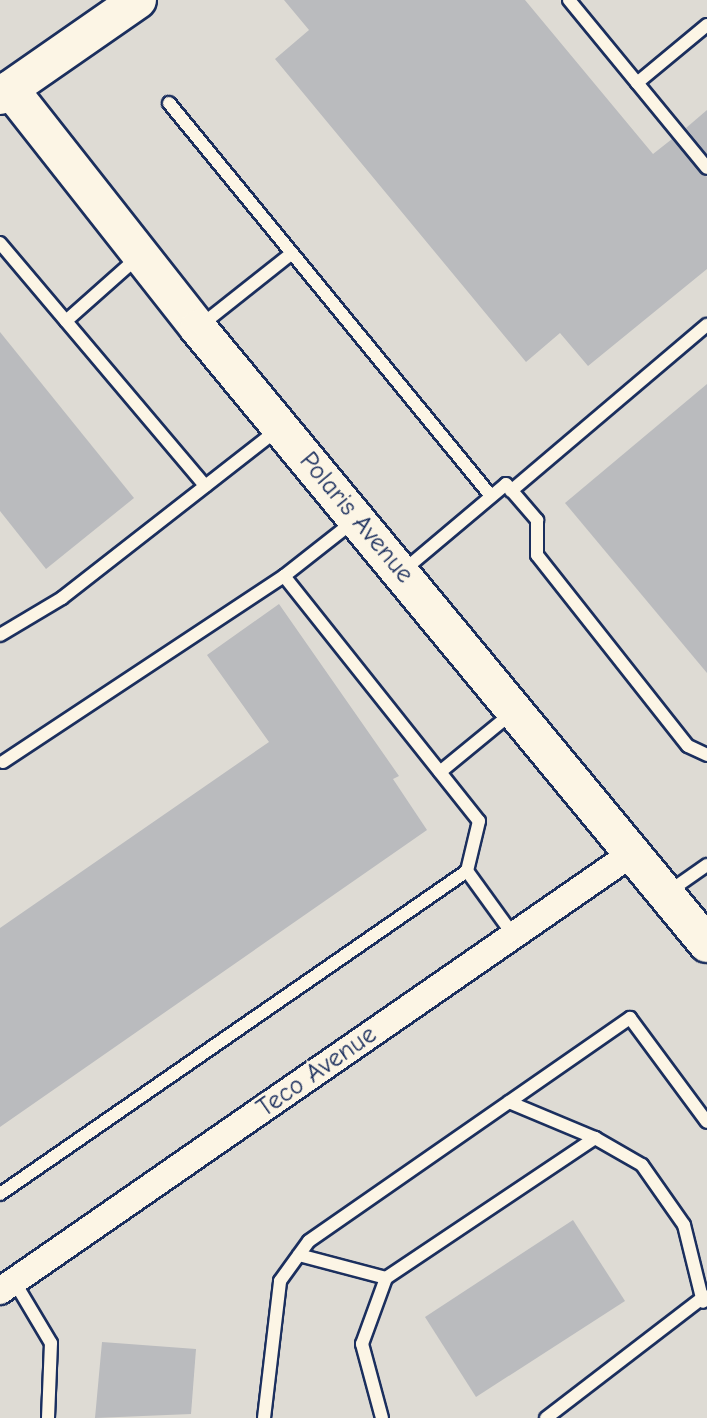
<!DOCTYPE html>
<html>
<head>
<meta charset="utf-8">
<style>
  body { margin:0 }
  #map { position:relative; width:707px; height:1418px; overflow:hidden; background:#eee9dd; font-family:"Comic Neue",sans-serif }
  div>[style] { position:absolute }
  .built>* { inset:0; background:#dedbd4 }
  .building>* { inset:0; background:#babbbe }
  .roads { filter:drop-shadow(2px 0 #1b2f5e) drop-shadow(-2px 0 #1b2f5e) drop-shadow(0 2px #1b2f5e) drop-shadow(0 -2px #1b2f5e) }
  .lane>* { height:12px; margin:-6px; padding:0 6px; transform-origin:6px; border-radius:6px; background:#fcf5e5 }
  .street>* { height:26px; margin:-13px; padding:0 13px; transform-origin:13px; border-radius:13px; background:#fcf5e5 }
  .secondary>* { height:36px; margin:-18px; padding:0 18px; transform-origin:18px; border-radius:18px; background:#fcf5e5 }
  span { translate:-50% -50%; white-space:nowrap; text-align:center; line-height:1.15; -webkit-text-stroke:6px #fcf5e5; paint-order:stroke }
  .street-label { font-size:26px; color:#1b2f5e }
</style>
</head>
<body>
<div id="map">
  <div class="built">
    <div style="clip-path:polygon(0 0,707px 0,707px 1418px,0 1418px)"></div>
  </div>
  <div class="building">
    <div style="clip-path:polygon(284px 0,525px 0,653px 154px,672px 139px,707px 177px,707px 269px,588px 366px,560px 333px,526px 362px,275px 59px,309px 30px)"></div>
    <div style="clip-path:polygon(707px 110px,707px 154px,686px 128px)"></div>
    <div style="clip-path:polygon(0 332px,134px 498px,46px 569px,0 511px)"></div>
    <div style="clip-path:polygon(707px 384px,707px 673px,565px 503px)"></div>
    <div style="clip-path:polygon(279px 604px,399px 776px,393px 779px,427px 830px,0 1127px,0 928px,269px 742px,207px 655px)"></div>
    <div style="clip-path:polygon(573px 1220px,625px 1301px,476px 1397px,425px 1317px)"></div>
    <div style="clip-path:polygon(102px 1342px,196px 1349px,191px 1414px,95px 1418px)"></div>
  </div>
  <div class="roads">
    <div class="lane">
      <div style="left:569px;top:0;width:217px;rotate:50.6deg"></div>
      <div style="left:637px;top:83px;width:91px;rotate:-39.6deg"></div>
      <div style="left:169px;top:103px;width:508px;rotate:50.67deg"></div>
      <div style="left:0;top:243px;width:318px;rotate:49.8deg"></div>
      <div style="left:66px;top:321px;width:96px;rotate:-41.6deg"></div>
      <div style="left:200px;top:326px;width:117px;rotate:-38.4deg"></div>
      <div style="left:511px;top:491px;width:257px;rotate:-40.3deg"></div>
      <div style="left:354px;top:521px;width:89px;rotate:141.8deg"></div>
      <div style="left:284px;top:576px;width:313px;rotate:51.5deg"></div>
      <div style="left:479px;top:821px;width:51px;rotate:103.5deg"></div>
      <div style="left:404px;top:570px;width:133px;rotate:-40.1deg"></div>
      <div style="left:506px;top:484px;width:48px;rotate:49.3deg"></div>
      <div style="left:537px;top:520px;width:35px;rotate:90deg"></div>
      <div style="left:537px;top:555px;width:243px;rotate:51.7deg"></div>
      <div style="left:688px;top:746px;width:21px;rotate:25deg"></div>
      <div style="left:0;top:635px;width:72px;rotate:-30.8deg"></div>
      <div style="left:62px;top:598px;width:273px;rotate:-38deg"></div>
      <div style="left:3px;top:762px;width:337px;rotate:-33.5deg"></div>
      <div style="left:440px;top:772px;width:94px;rotate:-39.4deg"></div>
      <div style="left:667px;top:893px;width:49px;rotate:-35deg"></div>
      <div style="left:509px;top:1102px;width:93px;rotate:22.7deg"></div>
      <div style="left:0;top:1194px;width:568px;rotate:-34.67deg"></div>
      <div style="left:467px;top:871px;width:80px;rotate:54.1deg"></div>
      <div style="left:299px;top:1255px;width:90px;rotate:14.8deg"></div>
      <div style="left:14px;top:1281px;width:72px;rotate:59.2deg"></div>
      <div style="left:51px;top:1343px;width:75px;rotate:92.3deg"></div>
      <div style="left:264px;top:1418px;width:138px;rotate:-83.3deg"></div>
      <div style="left:280px;top:1281px;width:49px;rotate:-54.1deg"></div>
      <div style="left:309px;top:1241px;width:391px;rotate:-34.8deg"></div>
      <div style="left:630px;top:1018px;width:129px;rotate:53.5deg"></div>
      <div style="left:382px;top:1418px;width:77px;rotate:-105.1deg"></div>
      <div style="left:362px;top:1344px;width:70px;rotate:-70deg"></div>
      <div style="left:386px;top:1278px;width:252px;rotate:-33.8deg"></div>
      <div style="left:595px;top:1138px;width:54px;rotate:29.9deg"></div>
      <div style="left:642px;top:1165px;width:73px;rotate:55deg"></div>
      <div style="left:684px;top:1225px;width:79px;rotate:76.1deg"></div>
      <div style="left:546px;top:1418px;width:200px;rotate:-37.5deg"></div>
    </div>
    <div class="street">
      <div style="left:0;top:1291px;width:771px;rotate:-34.7deg"></div>
    </div>
    <div class="secondary">
      <div style="left:10px;top:89px;width:304px;rotate:51.8deg"></div>
      <div style="left:198px;top:328px;width:799px;rotate:50.43deg"></div>
      <div style="left:0;top:96px;width:168px;rotate:-34.8deg"></div>
    </div>
  </div>
  <div class="street-label">
    <span style="left:356px;top:518px;rotate:50deg">Polaris Avenue</span>
    <span style="left:317px;top:1072px;rotate:-35deg">Teco Avenue</span>
  </div>
</div>
</body>
</html>
